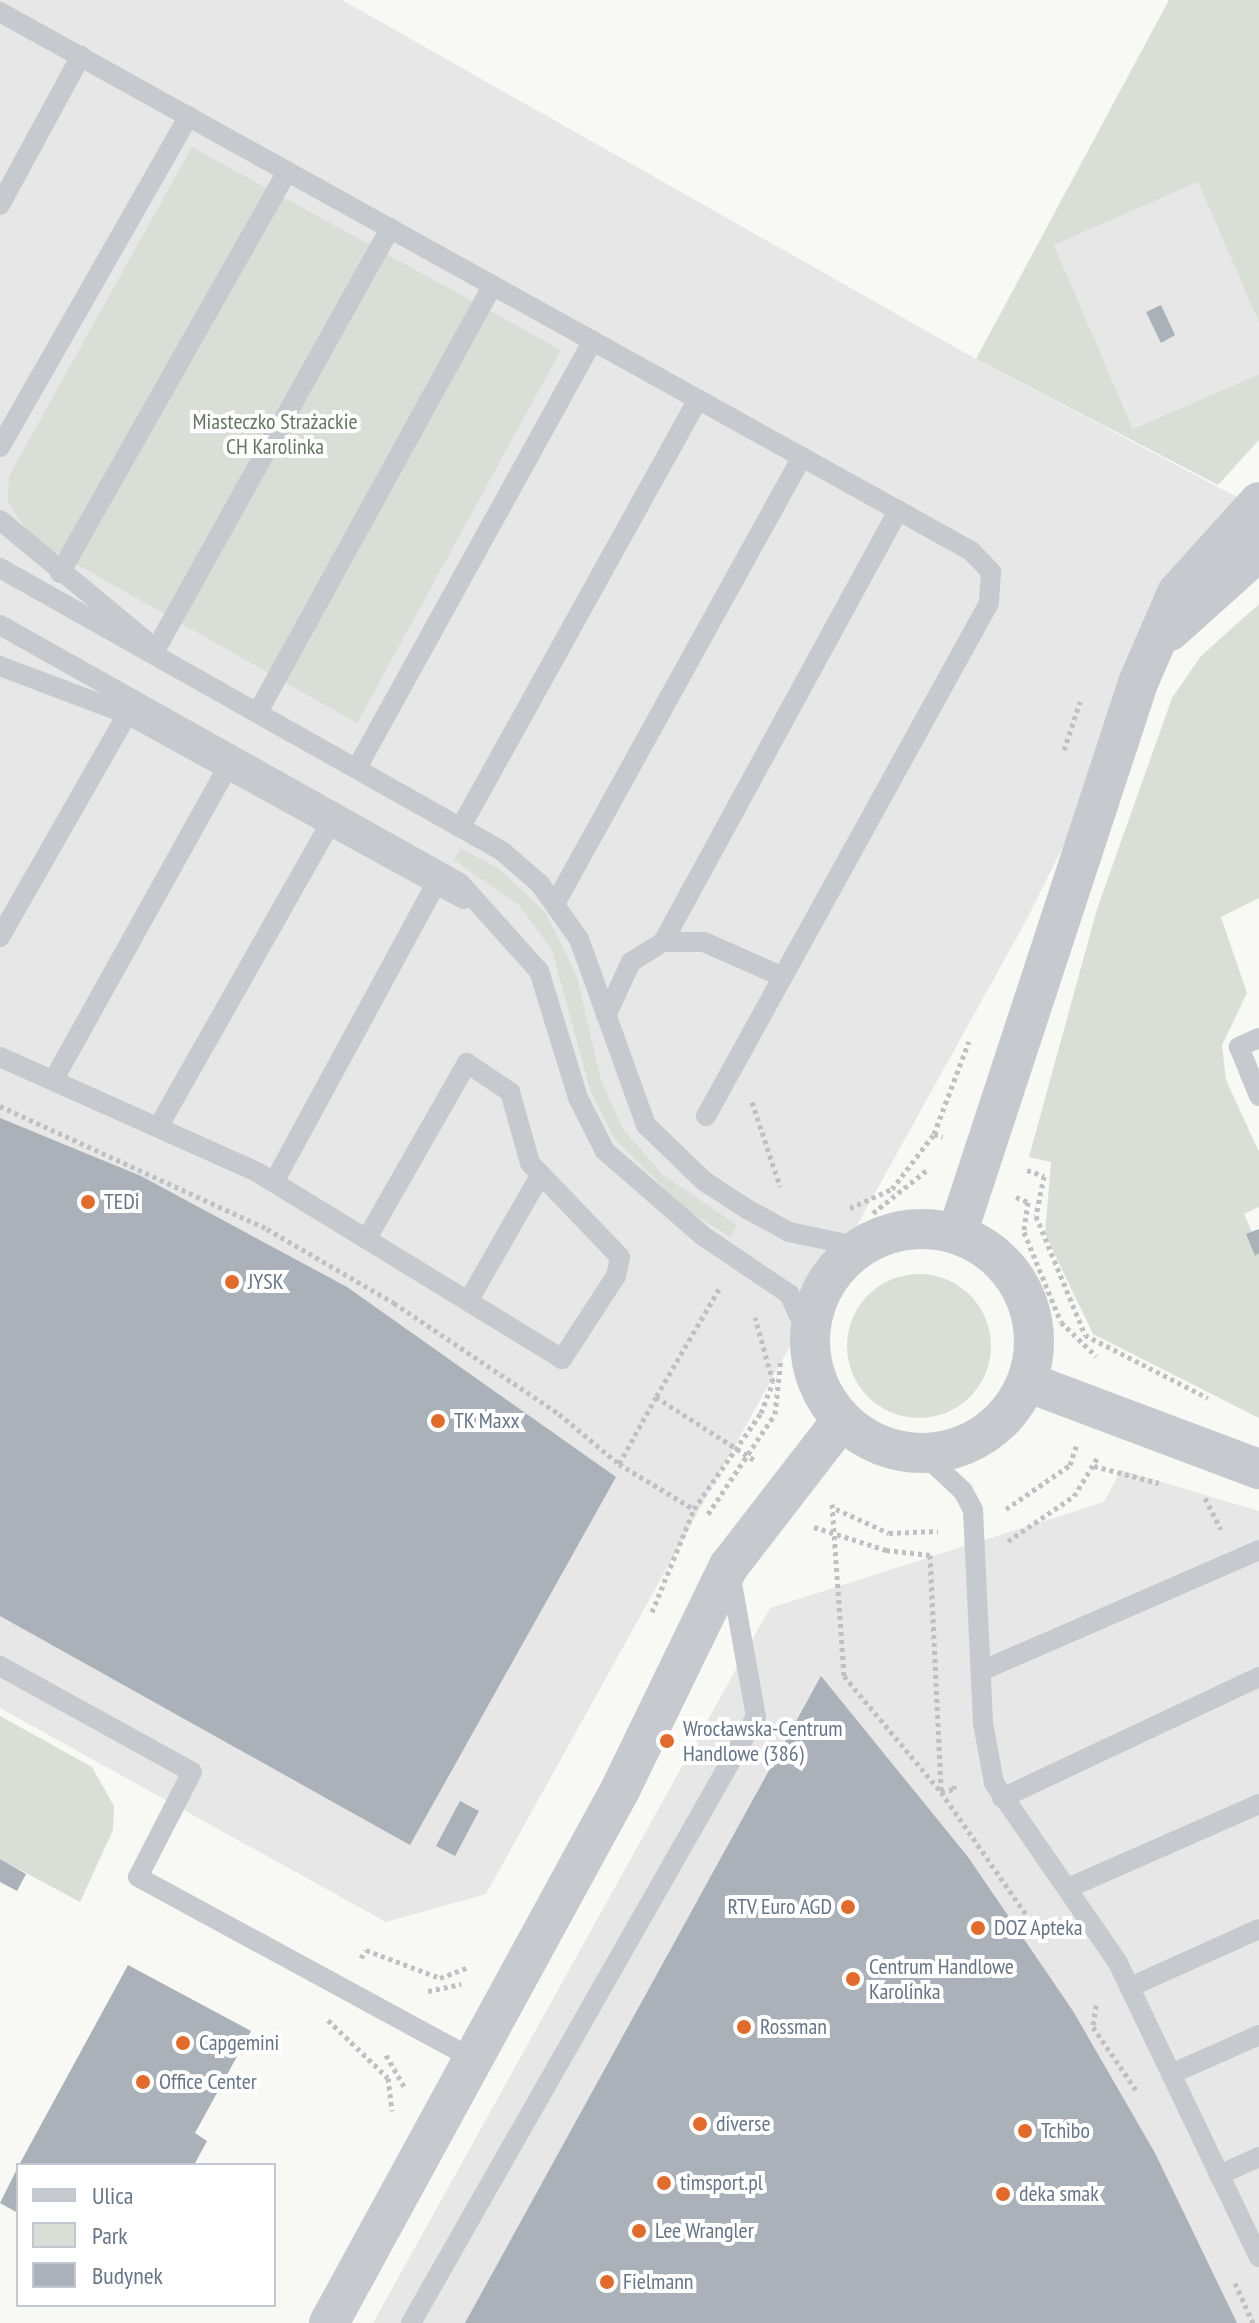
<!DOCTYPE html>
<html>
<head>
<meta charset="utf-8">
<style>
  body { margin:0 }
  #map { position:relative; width:1259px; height:2323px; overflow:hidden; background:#f8f8f5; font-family:"PT Sans Narrow",sans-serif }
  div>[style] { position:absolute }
  .built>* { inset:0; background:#e6e7e6 }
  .green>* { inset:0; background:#d9dfd6 }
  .round { border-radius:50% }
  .building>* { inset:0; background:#aab1b8 }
  .path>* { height:5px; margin-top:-2.5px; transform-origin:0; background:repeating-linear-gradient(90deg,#bec0c2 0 4px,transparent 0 8px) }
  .service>* { height:20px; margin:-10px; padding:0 10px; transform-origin:10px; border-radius:10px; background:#c6c9cd }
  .minor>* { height:40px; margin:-20px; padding:0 20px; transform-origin:20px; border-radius:20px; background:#c6c9cd }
  .minor>.ring { margin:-20px; padding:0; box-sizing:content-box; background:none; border:40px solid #c6c9cd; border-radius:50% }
  .dots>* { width:22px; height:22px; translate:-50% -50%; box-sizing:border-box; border:4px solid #fff; border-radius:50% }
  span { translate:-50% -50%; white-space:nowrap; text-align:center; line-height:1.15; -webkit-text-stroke:8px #fff; paint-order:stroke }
  .park-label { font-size:22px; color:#647862 }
  .poi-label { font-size:22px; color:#677586 }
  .left { translate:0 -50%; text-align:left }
  .right { translate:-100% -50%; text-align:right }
  .legend { position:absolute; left:16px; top:2163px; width:260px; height:144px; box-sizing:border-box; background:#fff; border:2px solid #c2c8cf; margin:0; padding:10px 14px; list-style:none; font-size:24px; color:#677586 }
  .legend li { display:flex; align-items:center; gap:16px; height:40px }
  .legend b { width:40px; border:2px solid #c2c8cf }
</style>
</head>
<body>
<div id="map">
  <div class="built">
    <div style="clip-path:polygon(0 0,342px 0,976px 359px,1237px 497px,1027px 919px,486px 1894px,386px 1922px,0 1708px)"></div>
    <div style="clip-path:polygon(1198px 182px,1259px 323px,1259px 374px,1133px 429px,1053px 245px)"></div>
    <div style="clip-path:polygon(1121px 1470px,1259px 1511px,1259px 2323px,373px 2323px,770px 1608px,1104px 1502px)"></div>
  </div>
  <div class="green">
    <div style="clip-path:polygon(1169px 0,1259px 0,1259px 323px,1198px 182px,1054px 245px,1133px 429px,1259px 374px,1259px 440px,1218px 485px,976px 359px)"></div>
    <div style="clip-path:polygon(192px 147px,561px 350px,357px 723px,32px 539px,8px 502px,9px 476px)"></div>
    <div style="clip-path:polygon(1259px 604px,1259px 898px,1221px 917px,1247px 993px,1222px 1045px,1226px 1080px,1259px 1152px,1259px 1207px,1244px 1214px,1252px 1232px,1246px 1235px,1259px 1253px,1259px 1418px,1093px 1334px,1045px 1234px,1051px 1162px,1029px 1157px,1097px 909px,1172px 698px,1201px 656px)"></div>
    <div style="clip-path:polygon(461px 848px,499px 869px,546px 913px,577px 977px,601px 1080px,623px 1129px,662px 1174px,737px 1225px,731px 1237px,686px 1210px,614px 1138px,590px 1090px,552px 950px,519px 905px,454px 860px)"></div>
    <div class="round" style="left:847px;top:1274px;width:144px;height:144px"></div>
    <div style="clip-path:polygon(0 1716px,92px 1767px,114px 1806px,113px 1830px,80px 1902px,0 1859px)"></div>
  </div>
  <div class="building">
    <div style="clip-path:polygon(1161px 305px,1175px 335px,1161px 343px,1146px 312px)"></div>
    <div style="clip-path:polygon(0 1118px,141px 1176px,347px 1287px,616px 1477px,410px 1845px,0 1616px)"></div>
    <div style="clip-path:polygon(1259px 1229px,1259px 1253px,1255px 1256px,1246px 1234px)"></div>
    <div style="clip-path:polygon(821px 1676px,968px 1857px,1073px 2011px,1155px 2153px,1237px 2323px,465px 2323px)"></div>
    <div style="clip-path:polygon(460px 1801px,479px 1811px,455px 1856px,436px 1846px)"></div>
    <div style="clip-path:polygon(0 1859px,26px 1874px,17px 1891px,0 1882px)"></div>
    <div style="clip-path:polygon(128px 1965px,251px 2031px,195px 2133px,207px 2141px,194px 2165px,19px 2165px)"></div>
    <div style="clip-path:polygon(18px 2167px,18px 2213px,0 2203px)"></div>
  </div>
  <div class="path">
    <div style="left:1064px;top:750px;width:51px;rotate:-71.6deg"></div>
    <div style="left:752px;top:1102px;width:89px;rotate:71.6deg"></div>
    <div style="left:0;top:1106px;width:294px;rotate:24.7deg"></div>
    <div style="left:267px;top:1229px;width:147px;rotate:30.2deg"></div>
    <div style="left:394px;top:1303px;width:199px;rotate:33.9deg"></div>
    <div style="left:559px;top:1414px;width:78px;rotate:39.8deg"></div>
    <div style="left:934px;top:1134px;width:99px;rotate:-69.4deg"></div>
    <div style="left:1027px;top:1170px;width:18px;rotate:19deg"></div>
    <div style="left:1044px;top:1176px;width:41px;rotate:101.3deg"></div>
    <div style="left:1036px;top:1216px;width:129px;rotate:67.6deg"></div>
    <div style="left:1085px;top:1335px;width:138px;rotate:27.1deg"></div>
    <div style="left:1016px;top:1197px;width:13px;rotate:23deg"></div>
    <div style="left:1028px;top:1202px;width:30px;rotate:98deg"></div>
    <div style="left:1024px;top:1232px;width:97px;rotate:67.7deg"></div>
    <div style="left:1061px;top:1322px;width:49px;rotate:44.2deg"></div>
    <div style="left:850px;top:1208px;width:46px;rotate:-24.3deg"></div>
    <div style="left:892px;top:1189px;width:69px;rotate:-52.6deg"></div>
    <div style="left:934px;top:1134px;width:9px;rotate:18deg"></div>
    <div style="left:873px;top:1213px;width:69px;rotate:-38.5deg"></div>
    <div style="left:719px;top:1289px;width:125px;rotate:120.3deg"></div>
    <div style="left:656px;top:1397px;width:117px;rotate:32.7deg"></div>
    <div style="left:656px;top:1397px;width:77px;rotate:118.9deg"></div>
    <div style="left:619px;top:1464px;width:87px;rotate:31deg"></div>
    <div style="left:694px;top:1509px;width:117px;rotate:-55.1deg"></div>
    <div style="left:761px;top:1413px;width:33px;rotate:-69deg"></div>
    <div style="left:773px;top:1382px;width:67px;rotate:-105.5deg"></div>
    <div style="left:1094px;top:1466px;width:67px;rotate:14.7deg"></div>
    <div style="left:1205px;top:1498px;width:35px;rotate:63deg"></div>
    <div style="left:832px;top:1504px;width:172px;rotate:86deg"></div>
    <div style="left:844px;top:1676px;width:151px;rotate:50.1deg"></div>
    <div style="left:941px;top:1792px;width:13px;rotate:-13deg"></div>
    <div style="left:954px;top:1789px;width:7px;rotate:-90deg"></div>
    <div style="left:836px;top:1509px;width:58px;rotate:24.4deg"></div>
    <div style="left:889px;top:1533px;width:49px;rotate:-2.3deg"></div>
    <div style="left:1006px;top:1509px;width:78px;rotate:-34.5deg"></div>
    <div style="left:1070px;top:1465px;width:20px;rotate:-72deg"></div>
    <div style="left:708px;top:1514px;width:120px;rotate:-56.2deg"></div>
    <div style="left:775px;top:1414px;width:56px;rotate:-83.9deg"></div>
    <div style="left:814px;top:1527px;width:76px;rotate:17.7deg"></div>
    <div style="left:886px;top:1550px;width:44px;rotate:6.5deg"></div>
    <div style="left:930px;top:1555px;width:237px;rotate:87.3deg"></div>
    <div style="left:941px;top:1792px;width:160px;rotate:55.2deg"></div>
    <div style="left:1032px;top:1923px;width:16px;rotate:14deg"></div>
    <div style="left:1008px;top:1541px;width:80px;rotate:-34.3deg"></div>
    <div style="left:1074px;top:1496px;width:46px;rotate:-58.4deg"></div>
    <div style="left:652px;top:1612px;width:111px;rotate:-67.8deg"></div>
    <div style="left:361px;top:1958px;width:9px;rotate:-58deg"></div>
    <div style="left:366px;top:1950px;width:79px;rotate:20.7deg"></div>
    <div style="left:440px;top:1978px;width:30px;rotate:-21deg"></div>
    <div style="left:428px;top:1991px;width:34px;rotate:-12deg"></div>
    <div style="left:1096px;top:2005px;width:22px;rotate:98deg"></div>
    <div style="left:1093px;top:2027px;width:76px;rotate:55.7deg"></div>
    <div style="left:328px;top:2020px;width:83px;rotate:44deg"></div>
    <div style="left:388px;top:2078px;width:33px;rotate:83deg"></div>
    <div style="left:386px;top:2055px;width:38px;rotate:60deg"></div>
    <div style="left:1235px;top:2283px;width:44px;rotate:65.8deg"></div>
  </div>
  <div class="service">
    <div style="left:0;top:12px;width:1111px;rotate:29.03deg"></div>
    <div style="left:971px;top:551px;width:29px;rotate:46deg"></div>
    <div style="left:991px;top:572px;width:31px;rotate:94deg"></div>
    <div style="left:989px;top:603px;width:586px;rotate:118.88deg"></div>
    <div style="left:0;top:205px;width:170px;rotate:-61.5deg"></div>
    <div style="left:0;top:447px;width:381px;rotate:-60.3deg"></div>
    <div style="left:0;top:520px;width:188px;rotate:39.6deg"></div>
    <div style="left:0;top:568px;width:576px;rotate:29.41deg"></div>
    <div style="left:502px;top:851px;width:50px;rotate:41deg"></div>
    <div style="left:540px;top:884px;width:67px;rotate:54.7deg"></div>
    <div style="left:579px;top:939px;width:198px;rotate:70.2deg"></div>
    <div style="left:646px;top:1125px;width:81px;rotate:44deg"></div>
    <div style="left:704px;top:1181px;width:51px;rotate:33.1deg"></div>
    <div style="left:747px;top:1209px;width:48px;rotate:28.7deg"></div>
    <div style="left:789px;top:1232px;width:73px;rotate:11.9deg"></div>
    <div style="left:60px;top:573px;width:462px;rotate:-60.5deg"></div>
    <div style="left:0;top:625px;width:527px;rotate:29.29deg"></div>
    <div style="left:460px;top:883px;width:118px;rotate:48.1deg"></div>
    <div style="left:539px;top:971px;width:133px;rotate:72.9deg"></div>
    <div style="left:578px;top:1098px;width:59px;rotate:63deg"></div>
    <div style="left:605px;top:1151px;width:130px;rotate:40.9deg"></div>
    <div style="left:703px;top:1236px;width:104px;rotate:34deg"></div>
    <div style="left:789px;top:1294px;width:47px;rotate:65.1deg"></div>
    <div style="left:156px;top:649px;width:482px;rotate:-60.9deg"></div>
    <div style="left:0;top:666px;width:136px;rotate:20.7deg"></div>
    <div style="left:127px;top:714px;width:384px;rotate:28.8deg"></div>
    <div style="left:258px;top:712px;width:487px;rotate:-61.2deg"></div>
    <div style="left:358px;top:766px;width:486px;rotate:-61.1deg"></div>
    <div style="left:462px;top:825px;width:487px;rotate:-61deg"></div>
    <div style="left:556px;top:902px;width:508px;rotate:-61.07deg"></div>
    <div style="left:0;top:937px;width:257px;rotate:-60.3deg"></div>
    <div style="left:663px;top:942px;width:492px;rotate:-61.4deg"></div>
    <div style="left:606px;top:1016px;width:60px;rotate:-65.2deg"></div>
    <div style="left:631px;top:962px;width:38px;rotate:-32deg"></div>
    <div style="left:663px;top:942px;width:41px"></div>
    <div style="left:704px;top:942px;width:84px;rotate:23.8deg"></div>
    <div style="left:1259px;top:1038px;width:22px;rotate:156deg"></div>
    <div style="left:1239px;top:1047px;width:53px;rotate:67.8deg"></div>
    <div style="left:0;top:1057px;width:282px;rotate:24.1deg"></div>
    <div style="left:257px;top:1172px;width:358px;rotate:31.5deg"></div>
    <div style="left:562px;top:1359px;width:99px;rotate:-57deg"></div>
    <div style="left:616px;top:1276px;width:19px;rotate:-78deg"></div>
    <div style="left:620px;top:1257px;width:130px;rotate:-133.8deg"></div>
    <div style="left:530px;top:1163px;width:74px;rotate:-105.7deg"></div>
    <div style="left:510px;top:1092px;width:52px;rotate:-146deg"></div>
    <div style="left:467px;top:1063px;width:198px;rotate:119.7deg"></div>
    <div style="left:54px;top:1079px;width:356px;rotate:-60.9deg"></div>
    <div style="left:160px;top:1124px;width:345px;rotate:-60.5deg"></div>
    <div style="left:274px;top:1182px;width:339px;rotate:-61.5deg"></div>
    <div style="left:470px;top:1298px;width:141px;rotate:-60.2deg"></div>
    <div style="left:923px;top:1454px;width:54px;rotate:42.8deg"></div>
    <div style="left:963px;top:1491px;width:21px;rotate:62deg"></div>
    <div style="left:973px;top:1510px;width:213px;rotate:87.3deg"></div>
    <div style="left:983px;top:1723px;width:61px;rotate:79.6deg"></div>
    <div style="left:994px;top:1783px;width:219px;rotate:55.4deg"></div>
    <div style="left:1118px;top:1963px;width:326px;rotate:64.4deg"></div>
    <div style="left:0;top:1666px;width:219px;rotate:28.9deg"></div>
    <div style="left:192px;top:1772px;width:118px;rotate:117.2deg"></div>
    <div style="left:138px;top:1877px;width:383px;rotate:28.5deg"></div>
    <div style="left:981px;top:1671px;width:303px;rotate:-23.5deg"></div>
    <div style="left:1002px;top:1798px;width:284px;rotate:-25.2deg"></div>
    <div style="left:1068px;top:1888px;width:209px;rotate:-23.7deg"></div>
    <div style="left:1130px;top:1987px;width:141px;rotate:-24.2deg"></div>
    <div style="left:1171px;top:2074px;width:96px;rotate:-23.9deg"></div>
    <div style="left:1219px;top:2175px;width:44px;rotate:-24.2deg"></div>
    <div style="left:411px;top:2323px;width:697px;rotate:-60.35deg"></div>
    <div style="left:756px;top:1717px;width:146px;rotate:-100.2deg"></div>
  </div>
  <div class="minor">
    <div style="left:1170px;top:631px;width:120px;rotate:-42deg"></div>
    <div class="ring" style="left:810px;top:1229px;width:184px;height:184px"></div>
    <div style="left:957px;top:1234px;width:580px;rotate:-71.81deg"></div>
    <div style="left:1138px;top:683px;width:98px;rotate:-66.6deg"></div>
    <div style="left:1177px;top:593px;width:122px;rotate:-48deg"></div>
    <div style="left:1027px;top:1382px;width:248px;rotate:20.6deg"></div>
    <div style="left:329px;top:2323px;width:609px;rotate:-61.37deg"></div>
    <div style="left:621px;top:1788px;width:247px;rotate:-64.1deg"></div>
    <div style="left:729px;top:1566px;width:185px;rotate:-52.3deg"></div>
  </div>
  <div class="dots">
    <div style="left:88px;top:1202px;background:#e16b2c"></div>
    <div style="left:232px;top:1282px;background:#e16b2c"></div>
    <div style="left:438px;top:1421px;background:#e16b2c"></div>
    <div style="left:667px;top:1741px;background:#e16b2c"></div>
    <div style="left:848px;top:1907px;background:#e16b2c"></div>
    <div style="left:978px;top:1928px;background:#e16b2c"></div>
    <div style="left:853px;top:1979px;background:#e16b2c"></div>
    <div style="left:744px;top:2027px;background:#e16b2c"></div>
    <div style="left:183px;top:2043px;background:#e16b2c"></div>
    <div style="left:143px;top:2082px;background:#e16b2c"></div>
    <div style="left:700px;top:2124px;background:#e16b2c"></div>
    <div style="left:1025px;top:2131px;background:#e16b2c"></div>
    <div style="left:664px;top:2183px;background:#e16b2c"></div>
    <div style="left:1003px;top:2194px;background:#e16b2c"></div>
    <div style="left:639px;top:2231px;background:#e16b2c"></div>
    <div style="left:607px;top:2282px;background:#e16b2c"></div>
  </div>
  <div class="park-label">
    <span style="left:275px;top:434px">Miasteczko Strażackie<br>CH Karolinka</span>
  </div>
  <div class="poi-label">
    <span class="left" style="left:104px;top:1202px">TEDi</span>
    <span class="left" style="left:248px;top:1282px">JYSK</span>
    <span class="left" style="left:454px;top:1421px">TK Maxx</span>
    <span class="left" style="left:683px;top:1741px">Wrocławska-Centrum<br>Handlowe (386)</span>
    <span class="right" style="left:832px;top:1907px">RTV Euro AGD</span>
    <span class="left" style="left:994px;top:1928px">DOZ Apteka</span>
    <span class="left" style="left:869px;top:1979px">Centrum Handlowe<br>Karolinka</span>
    <span class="left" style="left:760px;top:2027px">Rossman</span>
    <span class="left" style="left:199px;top:2043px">Capgemini</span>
    <span class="left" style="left:159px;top:2082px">Office Center</span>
    <span class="left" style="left:716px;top:2124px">diverse</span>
    <span class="left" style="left:1041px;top:2131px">Tchibo</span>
    <span class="left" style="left:680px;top:2183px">timsport.pl</span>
    <span class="left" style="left:1019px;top:2194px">deka smak</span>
    <span class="left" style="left:655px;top:2231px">Lee Wrangler</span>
    <span class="left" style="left:623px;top:2282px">Fielmann</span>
  </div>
  <ul class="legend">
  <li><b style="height:10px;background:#c6c9cd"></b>Ulica</li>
  <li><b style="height:22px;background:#d9dfd6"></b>Park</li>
  <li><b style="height:22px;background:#aab1b8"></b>Budynek</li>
  </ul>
</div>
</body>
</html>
